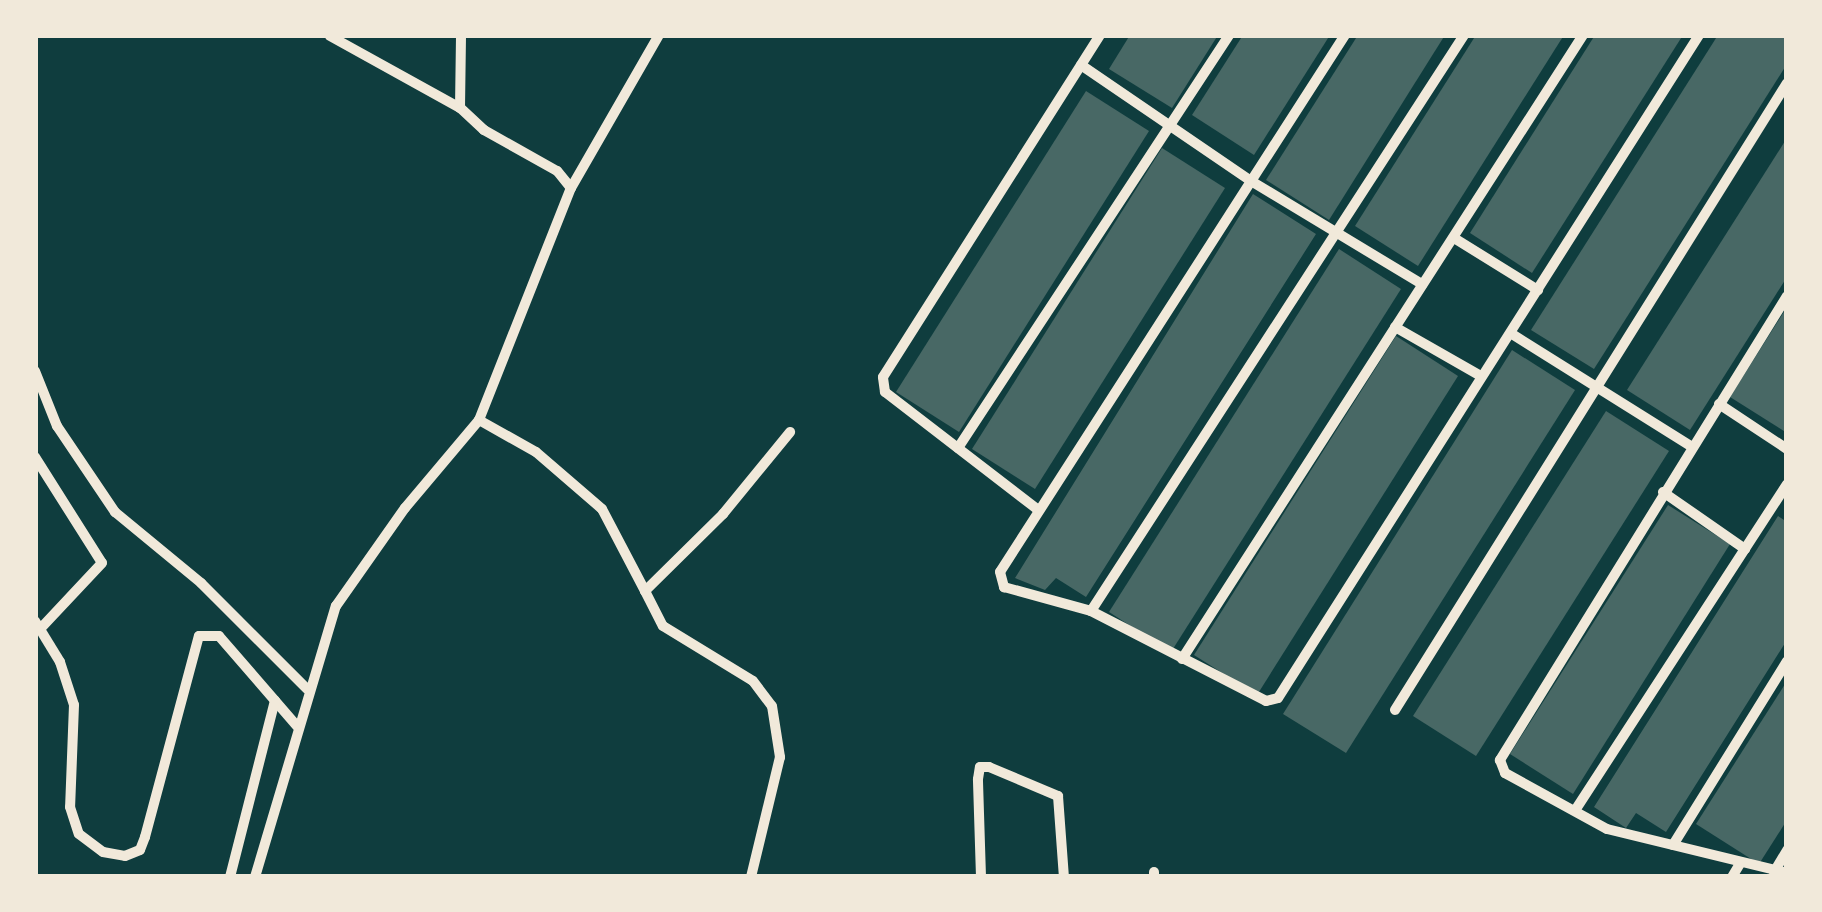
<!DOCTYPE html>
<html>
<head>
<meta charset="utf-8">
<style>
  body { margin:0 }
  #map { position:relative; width:1822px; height:912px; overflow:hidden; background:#0f3d3e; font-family:"PT Sans Narrow",sans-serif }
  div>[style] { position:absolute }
  .building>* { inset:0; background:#486865 }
  .minor>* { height:10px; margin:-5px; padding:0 5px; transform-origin:5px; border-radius:5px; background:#f1e9da }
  span { translate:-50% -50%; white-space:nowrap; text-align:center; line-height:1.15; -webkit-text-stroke:9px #f1e9da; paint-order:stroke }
  .frame { position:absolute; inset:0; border:38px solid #f1e9da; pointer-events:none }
</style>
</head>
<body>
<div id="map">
  <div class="building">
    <div style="clip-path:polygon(1130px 35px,1218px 35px,1172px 108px,1109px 69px)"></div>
    <div style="clip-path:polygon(1243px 35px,1330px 35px,1254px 155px,1192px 115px)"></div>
    <div style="clip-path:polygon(1358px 35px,1445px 35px,1329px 220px,1266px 180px)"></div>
    <div style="clip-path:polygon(1564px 35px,1418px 266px,1355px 226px,1476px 35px)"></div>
    <div style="clip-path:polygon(1595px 35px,1683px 35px,1532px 273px,1470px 233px)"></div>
    <div style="clip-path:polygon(1718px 35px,1787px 35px,1787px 64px,1594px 369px,1531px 330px)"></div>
    <div style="clip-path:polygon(1086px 91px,1149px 131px,959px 432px,896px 392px)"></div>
    <div style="clip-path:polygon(1787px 138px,1787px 277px,1690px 430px,1627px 390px)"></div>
    <div style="clip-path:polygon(1162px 148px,1225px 188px,1035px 489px,972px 449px)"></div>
    <div style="clip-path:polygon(1253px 194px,1316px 234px,1086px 597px,1056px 578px,1045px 590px,1015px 578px)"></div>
    <div style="clip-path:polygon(1339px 249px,1401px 289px,1171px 652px,1109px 612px)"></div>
    <div style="clip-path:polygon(1787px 307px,1787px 433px,1730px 397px)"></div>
    <div style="clip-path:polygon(1396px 336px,1458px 376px,1257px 695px,1194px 655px)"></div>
    <div style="clip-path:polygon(1512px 350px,1575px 390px,1346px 753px,1283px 714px)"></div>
    <div style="clip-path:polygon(1606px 411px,1669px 451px,1476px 756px,1413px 716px)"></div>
    <div style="clip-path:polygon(1668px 505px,1730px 544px,1573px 794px,1510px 754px)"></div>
    <div style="clip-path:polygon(1778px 516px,1787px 522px,1787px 640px,1666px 832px,1636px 813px,1626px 828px,1594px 807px)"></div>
    <div style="clip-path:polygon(1787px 681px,1787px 820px,1759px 864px,1696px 824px)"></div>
  </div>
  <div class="minor">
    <div style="left:1345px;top:35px;width:638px;rotate:122.72deg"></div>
    <div style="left:1000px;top:572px;width:16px;rotate:75deg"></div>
    <div style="left:1004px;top:587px;width:90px;rotate:15.4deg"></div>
    <div style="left:1091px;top:611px;width:197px;rotate:27.2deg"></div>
    <div style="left:1266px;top:701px;width:12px;rotate:-14deg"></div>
    <div style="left:1278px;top:698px;width:785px;rotate:-57.58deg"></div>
    <div style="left:330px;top:36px;width:149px;rotate:29deg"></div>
    <div style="left:1081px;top:65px;width:206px;rotate:34.3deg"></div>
    <div style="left:1251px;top:181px;width:200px;rotate:31.1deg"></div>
    <div style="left:571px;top:188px;width:177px;rotate:-60.1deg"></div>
    <div style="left:1454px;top:238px;width:99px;rotate:31.8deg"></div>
    <div style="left:1787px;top:296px;width:546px;rotate:121.74deg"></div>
    <div style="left:1500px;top:760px;width:14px;rotate:69deg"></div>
    <div style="left:1505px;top:773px;width:116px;rotate:28.8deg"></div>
    <div style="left:1607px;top:829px;width:185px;rotate:13.7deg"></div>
    <div style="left:1395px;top:327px;width:97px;rotate:29.7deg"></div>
    <div style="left:1512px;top:334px;width:209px;rotate:32.1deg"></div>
    <div style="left:35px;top:371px;width:59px;rotate:68.2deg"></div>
    <div style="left:57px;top:426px;width:104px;rotate:56deg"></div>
    <div style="left:115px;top:512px;width:112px;rotate:39.5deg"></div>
    <div style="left:201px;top:583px;width:150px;rotate:45deg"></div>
    <div style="left:1719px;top:404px;width:82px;rotate:33.5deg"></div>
    <div style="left:479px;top:420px;width:65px;rotate:29.3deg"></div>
    <div style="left:536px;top:452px;width:87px;rotate:40.8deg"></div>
    <div style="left:602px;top:509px;width:93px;rotate:62.3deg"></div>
    <div style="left:645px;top:591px;width:110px;rotate:-44.6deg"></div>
    <div style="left:723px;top:514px;width:106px;rotate:-50.7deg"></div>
    <div style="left:958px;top:448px;width:494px;rotate:-56.7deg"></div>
    <div style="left:35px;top:457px;width:125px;rotate:57.7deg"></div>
    <div style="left:102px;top:563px;width:91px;rotate:133.2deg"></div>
    <div style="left:1663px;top:492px;width:100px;rotate:34.8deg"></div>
    <div style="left:1037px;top:509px;width:192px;rotate:-142.4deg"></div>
    <div style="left:885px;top:392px;width:15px;rotate:-98deg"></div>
    <div style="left:883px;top:377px;width:405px;rotate:-57.6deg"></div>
    <div style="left:645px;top:591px;width:39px;rotate:63deg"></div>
    <div style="left:663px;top:626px;width:105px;rotate:31.4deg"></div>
    <div style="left:753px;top:681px;width:31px;rotate:53deg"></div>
    <div style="left:772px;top:706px;width:52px;rotate:81.1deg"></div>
    <div style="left:780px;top:757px;width:123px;rotate:103.6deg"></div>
    <div style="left:1091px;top:611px;width:686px;rotate:-57.07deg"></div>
    <div style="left:35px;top:621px;width:48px;rotate:58.6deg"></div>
    <div style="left:60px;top:662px;width:45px;rotate:72deg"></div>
    <div style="left:74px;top:705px;width:102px;rotate:92.2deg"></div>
    <div style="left:70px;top:807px;width:28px;rotate:72deg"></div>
    <div style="left:79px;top:834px;width:30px;rotate:37deg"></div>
    <div style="left:103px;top:852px;width:22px;rotate:10deg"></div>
    <div style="left:125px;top:856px;width:16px;rotate:-22deg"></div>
    <div style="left:140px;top:850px;width:14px;rotate:-69deg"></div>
    <div style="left:145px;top:837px;width:208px;rotate:-75deg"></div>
    <div style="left:199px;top:636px;width:20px"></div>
    <div style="left:219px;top:636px;width:119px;rotate:49.1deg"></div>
    <div style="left:1182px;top:659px;width:742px;rotate:-57.27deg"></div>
    <div style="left:1395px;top:710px;width:739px;rotate:-57.99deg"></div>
    <div style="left:1576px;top:809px;width:387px;rotate:-57deg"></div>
    <div style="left:1673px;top:845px;width:216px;rotate:-58.2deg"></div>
    <div style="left:1154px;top:872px;width:5px;rotate:90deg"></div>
    <div style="left:1774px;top:872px;width:26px;rotate:-59deg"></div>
    <div style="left:230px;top:877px;width:182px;rotate:-75.7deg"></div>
    <div style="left:255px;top:877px;width:283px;rotate:-73.4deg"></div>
    <div style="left:336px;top:606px;width:120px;rotate:-54.9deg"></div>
    <div style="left:405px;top:508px;width:115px;rotate:-49.9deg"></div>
    <div style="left:479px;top:420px;width:250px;rotate:-68.4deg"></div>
    <div style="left:571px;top:188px;width:22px;rotate:-129deg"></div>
    <div style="left:557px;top:171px;width:84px;rotate:-150.7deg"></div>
    <div style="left:484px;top:130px;width:33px;rotate:-137deg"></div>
    <div style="left:460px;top:108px;width:73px;rotate:-89.2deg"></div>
    <div style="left:981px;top:877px;width:98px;rotate:-91.8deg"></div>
    <div style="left:978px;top:779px;width:12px;rotate:-81deg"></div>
    <div style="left:980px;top:767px;width:9px"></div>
    <div style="left:989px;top:767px;width:75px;rotate:22.8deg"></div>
    <div style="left:1058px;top:796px;width:81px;rotate:85.8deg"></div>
    <div style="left:1732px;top:877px;width:17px;rotate:-59deg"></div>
  </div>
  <div class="frame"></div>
</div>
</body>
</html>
